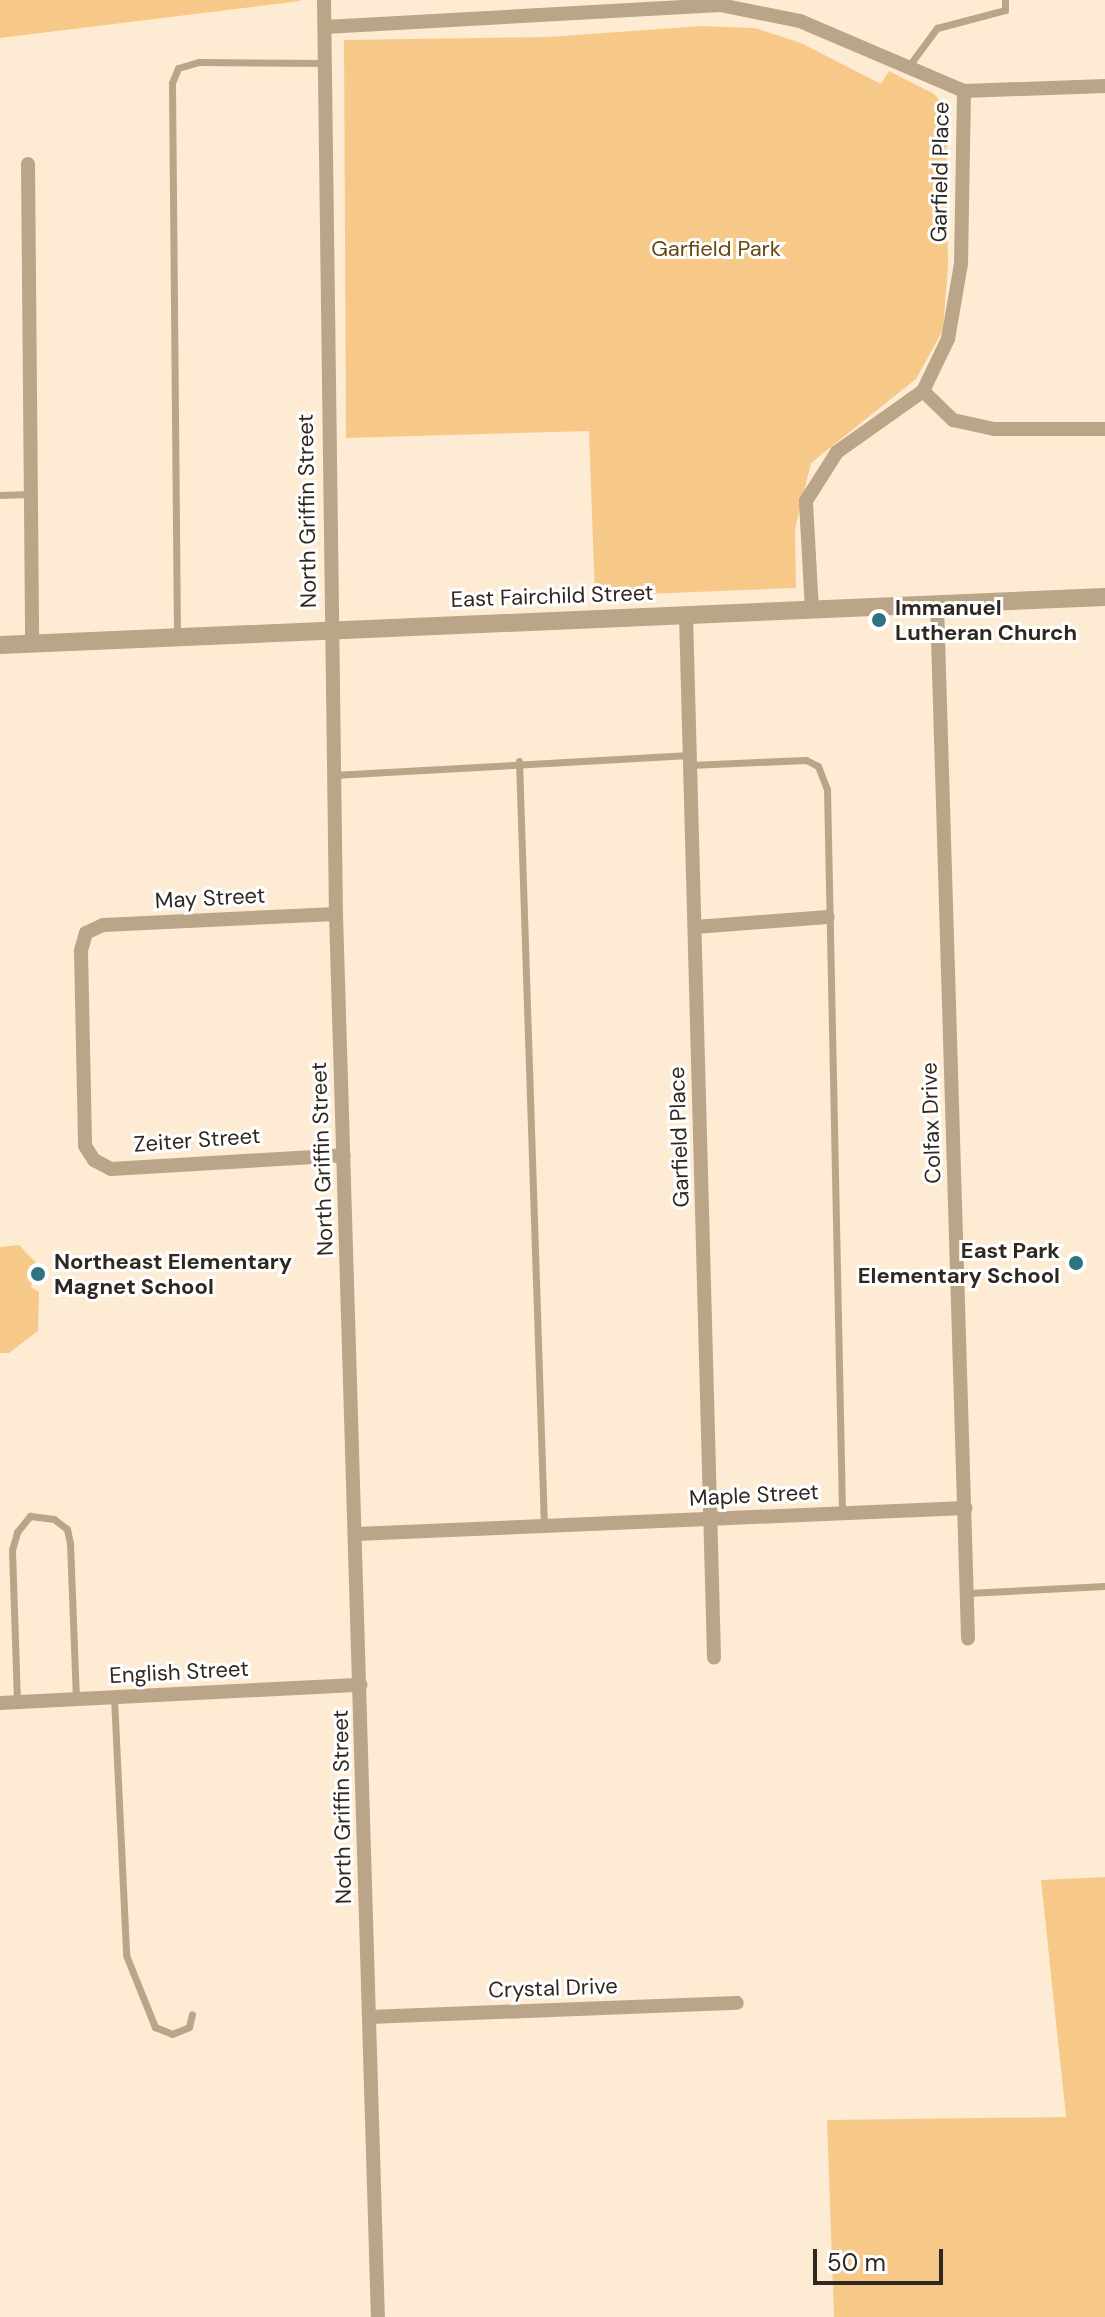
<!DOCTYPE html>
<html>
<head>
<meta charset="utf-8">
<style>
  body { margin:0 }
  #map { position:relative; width:1105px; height:2317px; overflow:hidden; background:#feebd4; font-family:"DM Sans",sans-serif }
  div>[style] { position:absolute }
  .green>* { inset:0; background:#f7c989 }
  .service>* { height:7px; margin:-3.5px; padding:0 3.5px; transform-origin:3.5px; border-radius:3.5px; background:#baa589 }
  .minor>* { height:14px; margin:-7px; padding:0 7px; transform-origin:7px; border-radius:7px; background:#baa589 }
  .tertiary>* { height:18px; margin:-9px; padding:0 9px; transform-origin:9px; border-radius:9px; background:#baa589 }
  .dots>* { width:22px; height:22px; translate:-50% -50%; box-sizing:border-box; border:4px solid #fff; border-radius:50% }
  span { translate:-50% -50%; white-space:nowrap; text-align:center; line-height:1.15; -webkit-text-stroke:6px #fff; paint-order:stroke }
  .street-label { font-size:22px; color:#2f2820 }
  .park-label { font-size:22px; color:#674712 }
  .poi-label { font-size:22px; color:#2f2820; font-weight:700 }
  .left { translate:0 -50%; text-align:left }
  .right { translate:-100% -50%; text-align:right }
  .scale { position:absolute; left:813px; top:2249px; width:130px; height:36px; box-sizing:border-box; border:4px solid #2f2820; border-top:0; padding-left:10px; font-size:24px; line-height:28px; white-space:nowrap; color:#2f2820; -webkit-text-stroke:6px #fff; paint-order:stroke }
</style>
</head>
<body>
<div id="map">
  <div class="green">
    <div style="clip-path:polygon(0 0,300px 0,300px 1px,0 38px)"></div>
    <div style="clip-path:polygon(701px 26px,755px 28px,801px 43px,881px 84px,889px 71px,934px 94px,946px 108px,948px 266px,943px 330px,916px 379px,811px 463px,795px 529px,796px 588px,595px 596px,589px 431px,346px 438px,344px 40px,549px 37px)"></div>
    <div style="clip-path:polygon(19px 1245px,38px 1265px,31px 1287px,39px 1292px,38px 1331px,9px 1353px,0 1353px,0 1247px)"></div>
    <div style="clip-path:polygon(1105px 1877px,1105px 2317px,834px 2317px,827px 2120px,1066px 2117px,1041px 1880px)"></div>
  </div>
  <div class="service">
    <div style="left:908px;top:67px;width:49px;rotate:-53.4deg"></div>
    <div style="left:937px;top:28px;width:70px;rotate:-14.8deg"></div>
    <div style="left:1005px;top:10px;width:10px;rotate:-90deg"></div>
    <div style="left:0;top:495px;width:30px;rotate:-2deg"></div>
    <div style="left:177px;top:636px;width:553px;rotate:-90.52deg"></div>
    <div style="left:172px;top:83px;width:16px;rotate:-68deg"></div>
    <div style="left:178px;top:68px;width:22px;rotate:-16deg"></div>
    <div style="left:199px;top:62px;width:127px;rotate:0.5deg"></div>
    <div style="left:519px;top:761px;width:765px;rotate:88.13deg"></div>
    <div style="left:690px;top:765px;width:116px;rotate:-2.5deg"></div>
    <div style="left:806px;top:760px;width:13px;rotate:27deg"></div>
    <div style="left:818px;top:766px;width:25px;rotate:69deg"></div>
    <div style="left:827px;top:789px;width:723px;rotate:88.81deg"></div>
    <div style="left:333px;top:775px;width:357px;rotate:-3.2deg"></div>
    <div style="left:968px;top:1593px;width:137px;rotate:-2.9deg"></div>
    <div style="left:114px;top:1697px;width:258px;rotate:87.3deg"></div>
    <div style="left:126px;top:1955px;width:78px;rotate:68.1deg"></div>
    <div style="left:155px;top:2027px;width:18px;rotate:22deg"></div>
    <div style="left:172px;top:2034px;width:18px;rotate:-22deg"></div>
    <div style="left:189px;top:2027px;width:13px;rotate:-77deg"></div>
    <div style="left:17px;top:1701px;width:151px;rotate:-91.9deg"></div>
    <div style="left:12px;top:1550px;width:19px;rotate:-74deg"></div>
    <div style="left:17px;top:1532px;width:21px;rotate:-51deg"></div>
    <div style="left:30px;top:1516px;width:24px;rotate:7deg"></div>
    <div style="left:54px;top:1519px;width:16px;rotate:38deg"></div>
    <div style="left:67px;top:1529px;width:14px;rotate:78deg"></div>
    <div style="left:70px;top:1543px;width:156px;rotate:87.8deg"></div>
  </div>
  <div class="minor">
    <div style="left:324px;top:0;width:914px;rotate:89.25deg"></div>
    <div style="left:336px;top:914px;width:1404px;rotate:88.29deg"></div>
    <div style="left:325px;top:27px;width:396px;rotate:-3.2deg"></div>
    <div style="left:720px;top:5px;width:82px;rotate:11.3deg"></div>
    <div style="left:800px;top:21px;width:178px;rotate:23.1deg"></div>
    <div style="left:964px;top:91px;width:141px;rotate:-2deg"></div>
    <div style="left:28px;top:164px;width:479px;rotate:89.5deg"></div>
    <div style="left:923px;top:391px;width:42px;rotate:44deg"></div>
    <div style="left:953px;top:420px;width:42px;rotate:12.4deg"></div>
    <div style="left:994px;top:429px;width:111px"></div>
    <div style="left:937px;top:605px;width:1034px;rotate:88.28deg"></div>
    <div style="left:812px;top:610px;width:109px;rotate:-93.2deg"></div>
    <div style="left:806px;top:501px;width:58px;rotate:-57.7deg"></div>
    <div style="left:837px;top:452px;width:105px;rotate:-35.3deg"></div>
    <div style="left:923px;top:391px;width:58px;rotate:-64.3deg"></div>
    <div style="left:948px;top:339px;width:76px;rotate:-80.2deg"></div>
    <div style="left:961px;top:264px;width:173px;rotate:-89deg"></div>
    <div style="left:686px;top:615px;width:1043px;rotate:88.46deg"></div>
    <div style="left:336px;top:914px;width:233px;rotate:177.3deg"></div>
    <div style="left:103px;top:925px;width:19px;rotate:155deg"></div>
    <div style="left:86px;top:933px;width:19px;rotate:106deg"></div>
    <div style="left:81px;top:951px;width:195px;rotate:88.8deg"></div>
    <div style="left:85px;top:1146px;width:17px;rotate:57deg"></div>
    <div style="left:94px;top:1160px;width:19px;rotate:28deg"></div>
    <div style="left:111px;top:1169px;width:233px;rotate:-3.4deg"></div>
    <div style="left:695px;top:927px;width:133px;rotate:-4.3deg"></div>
    <div style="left:356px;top:1534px;width:610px;rotate:-2.44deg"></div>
    <div style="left:0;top:1703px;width:361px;rotate:-2.9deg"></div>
    <div style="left:369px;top:2017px;width:368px;rotate:-2.2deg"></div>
  </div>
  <div class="tertiary">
    <div style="left:0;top:645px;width:1106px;rotate:-2.49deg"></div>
  </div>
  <div class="dots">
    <div style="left:879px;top:620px;background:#2d7381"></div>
    <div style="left:1076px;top:1263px;background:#2d7381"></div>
    <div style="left:38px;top:1274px;background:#2d7381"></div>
  </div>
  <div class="street-label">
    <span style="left:940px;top:172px;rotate:-89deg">Garfield Place</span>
    <span style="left:307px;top:511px;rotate:-91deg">North Griffin Street</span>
    <span style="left:552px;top:596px;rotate:-2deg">East Fairchild Street</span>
    <span style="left:210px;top:898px;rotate:-3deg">May Street</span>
    <span style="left:931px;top:1123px;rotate:-92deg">Colfax Drive</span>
    <span style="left:679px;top:1137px;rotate:-92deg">Garfield Place</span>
    <span style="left:197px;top:1140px;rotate:-4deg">Zeiter Street</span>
    <span style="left:322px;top:1159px;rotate:-92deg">North Griffin Street</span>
    <span style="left:754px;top:1495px;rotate:-3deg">Maple Street</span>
    <span style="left:179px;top:1672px;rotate:-3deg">English Street</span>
    <span style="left:342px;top:1807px;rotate:-91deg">North Griffin Street</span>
    <span style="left:553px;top:1988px;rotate:-2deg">Crystal Drive</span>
  </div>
  <div class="park-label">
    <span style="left:716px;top:249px">Garfield Park</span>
  </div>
  <div class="poi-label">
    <span class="left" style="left:895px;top:620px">Immanuel<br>Lutheran Church</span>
    <span class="right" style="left:1060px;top:1263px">East Park<br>Elementary School</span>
    <span class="left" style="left:54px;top:1274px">Northeast Elementary<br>Magnet School</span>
  </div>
  <div class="scale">50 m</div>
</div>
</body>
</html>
